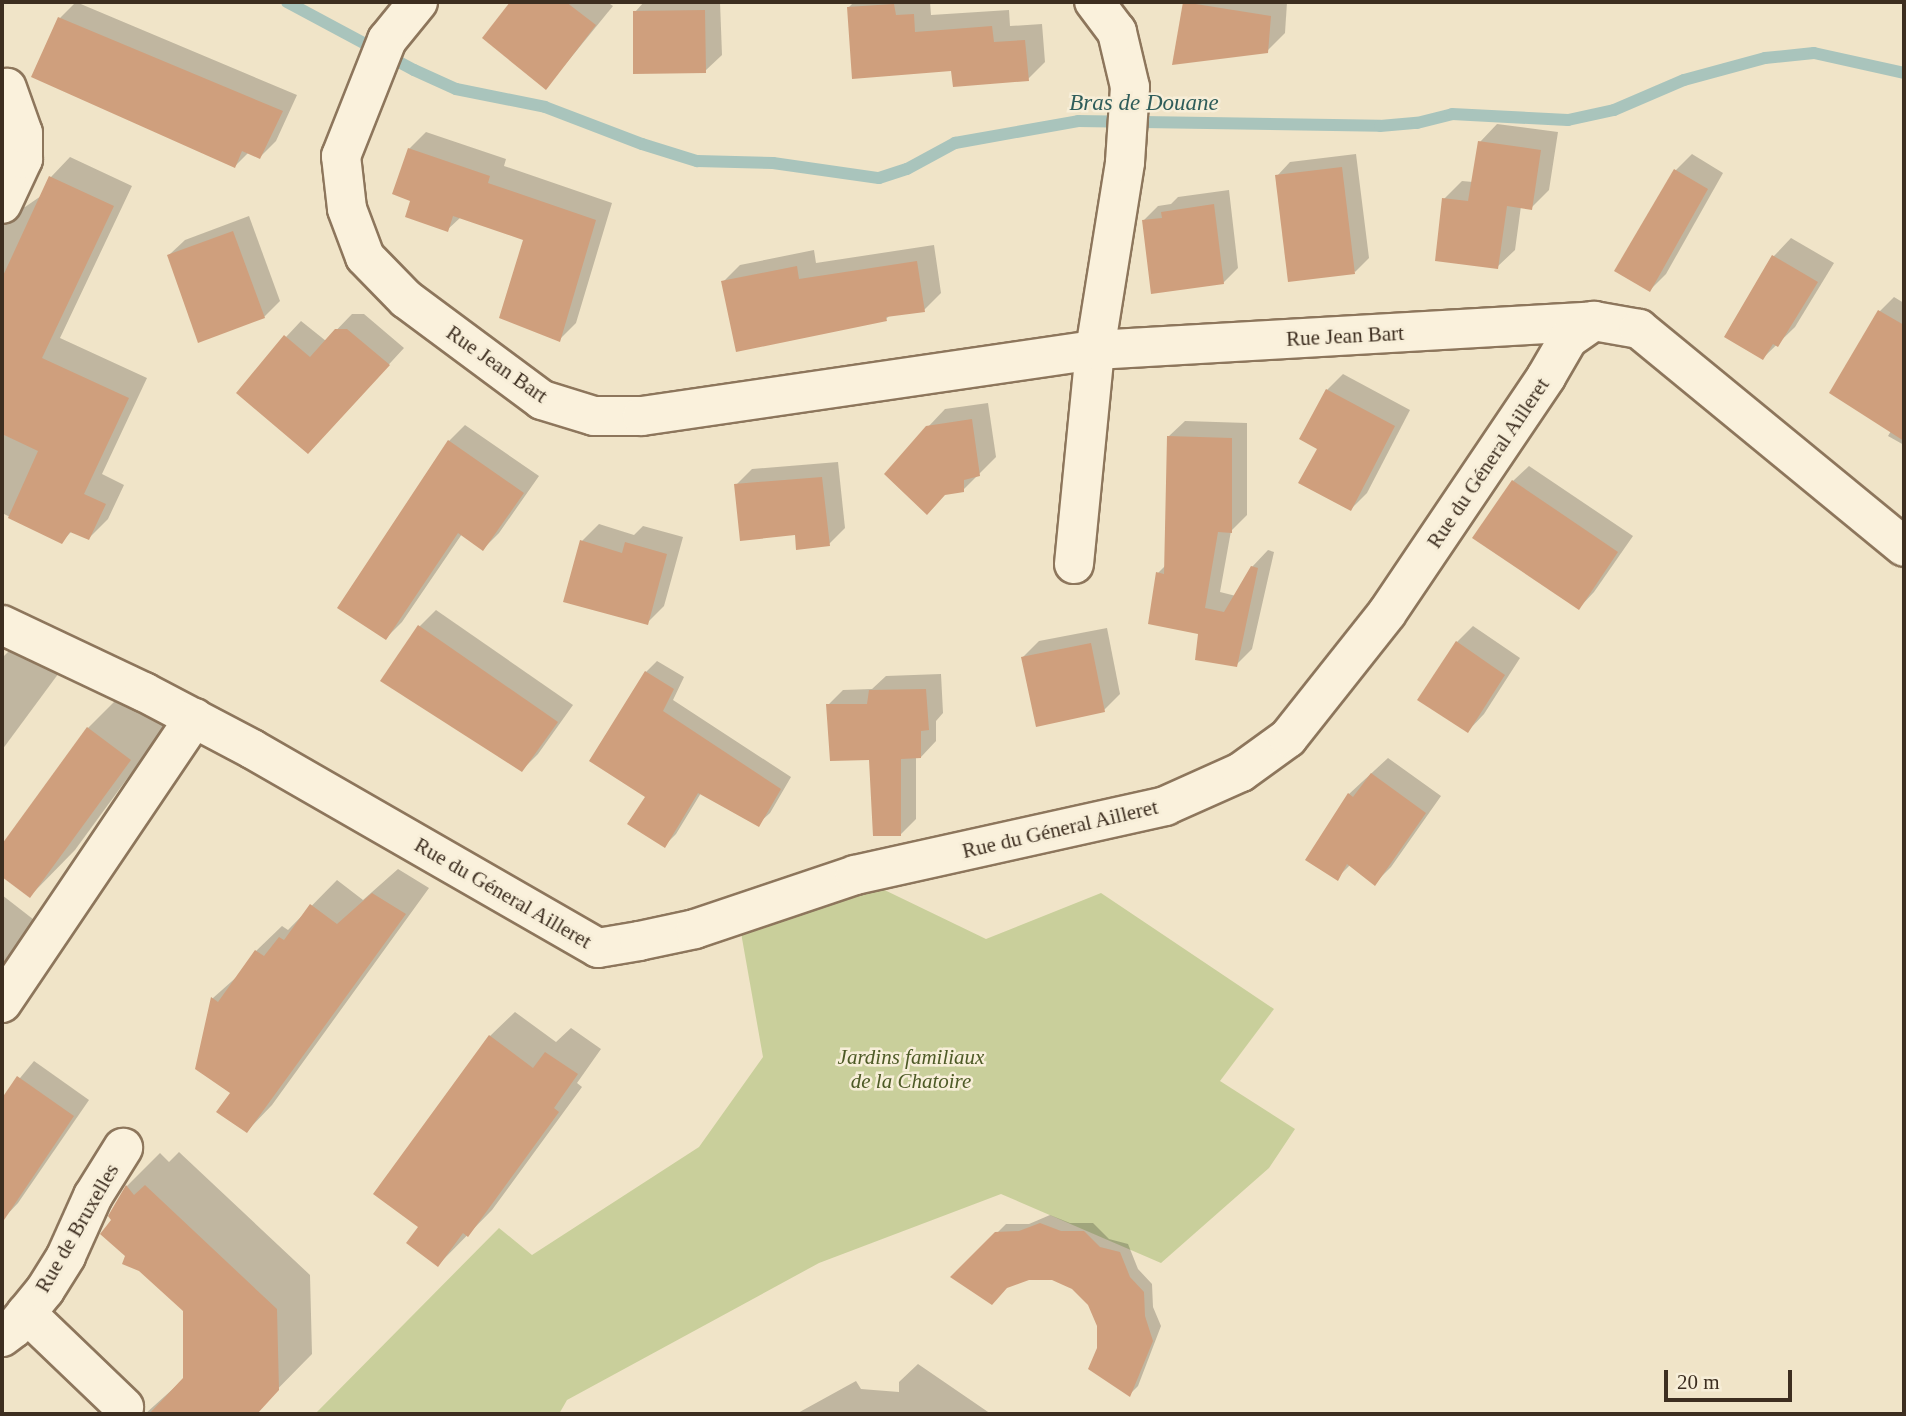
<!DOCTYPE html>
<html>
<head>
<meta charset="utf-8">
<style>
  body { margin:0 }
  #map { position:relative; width:1906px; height:1416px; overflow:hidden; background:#f0e4c8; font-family:"Times New Roman",serif }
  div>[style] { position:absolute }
  .green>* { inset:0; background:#c9cf9b }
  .shadow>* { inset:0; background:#0003 }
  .stream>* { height:12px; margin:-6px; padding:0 6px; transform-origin:6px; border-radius:6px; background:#a9c4bc }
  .building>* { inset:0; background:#cf9f7d }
  .roads { filter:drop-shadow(2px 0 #8d765c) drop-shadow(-2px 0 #8d765c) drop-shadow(0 2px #8d765c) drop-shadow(0 -2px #8d765c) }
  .minor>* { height:38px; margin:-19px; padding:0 19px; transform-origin:19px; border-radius:19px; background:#faf1dc }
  span { translate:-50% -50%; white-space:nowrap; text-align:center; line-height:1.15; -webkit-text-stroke:5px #f7eed8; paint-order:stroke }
  .street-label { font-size:21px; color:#3d2e20 }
  .park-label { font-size:21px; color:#4d5a26; font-style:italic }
  .water-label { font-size:23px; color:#2f5d5a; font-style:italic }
  .frame { position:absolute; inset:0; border:4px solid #3d2e20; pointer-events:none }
  .scale { position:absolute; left:1664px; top:1370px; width:128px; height:32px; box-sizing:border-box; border:4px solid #3d2e20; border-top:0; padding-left:9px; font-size:21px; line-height:24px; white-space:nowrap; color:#3d2e20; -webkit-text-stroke:5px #f7eed8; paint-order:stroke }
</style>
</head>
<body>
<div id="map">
  <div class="green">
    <div style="clip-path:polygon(870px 883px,986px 939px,1101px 893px,1274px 1009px,1220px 1081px,1295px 1129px,1269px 1168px,1161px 1263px,1001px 1194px,819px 1263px,567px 1400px,559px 1414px,315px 1414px,499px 1228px,532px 1255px,699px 1147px,763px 1057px,740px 927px)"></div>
  </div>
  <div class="shadow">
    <div style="clip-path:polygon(76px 2px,297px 95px,276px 141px,260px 157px,249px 152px,235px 166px,60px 18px)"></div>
    <div style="clip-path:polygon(512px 2px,607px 2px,613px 6px,546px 88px,484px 38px)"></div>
    <div style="clip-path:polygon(644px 2px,720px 2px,722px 55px,705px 71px,635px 12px)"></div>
    <div style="clip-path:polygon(854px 2px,930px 2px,931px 15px,1009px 10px,1010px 26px,1042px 24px,1045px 62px,1028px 79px,953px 69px,848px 8px)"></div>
    <div style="clip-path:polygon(1186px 2px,1287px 2px,1285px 33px,1267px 51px)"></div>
    <div style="clip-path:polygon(1497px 124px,1558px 132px,1549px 190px,1531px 208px,1521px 206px,1515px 250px,1497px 267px,1444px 199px,1462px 181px,1473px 182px,1480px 142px)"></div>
    <div style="clip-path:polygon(426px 132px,506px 159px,504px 166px,612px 203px,576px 323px,559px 340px,525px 239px,461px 217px,447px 230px,412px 200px,409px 149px)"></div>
    <div style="clip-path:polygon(1356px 154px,1369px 258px,1355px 272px,1277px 176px,1290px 162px)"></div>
    <div style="clip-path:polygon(1692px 154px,1723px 173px,1666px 274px,1650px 290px,1616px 270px,1676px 170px)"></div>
    <div style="clip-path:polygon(70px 157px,132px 186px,60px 338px,147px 378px,102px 474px,124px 485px,108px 519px,89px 538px,72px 531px,61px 542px,2px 513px,2px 191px,13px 205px,25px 207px,41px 196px,51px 177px)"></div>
    <div style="clip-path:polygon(1229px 190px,1238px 268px,1223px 283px,1143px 221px,1158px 206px,1171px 204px,1178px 197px)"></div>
    <div style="clip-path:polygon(249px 216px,280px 301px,264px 317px,169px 255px,185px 240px)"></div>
    <div style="clip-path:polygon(1791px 238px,1834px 263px,1795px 327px,1763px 358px,1726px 336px,1774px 256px)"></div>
    <div style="clip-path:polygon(934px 245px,941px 293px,924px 310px,890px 315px,886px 319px,723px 282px,740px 265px,814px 250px,816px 263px)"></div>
    <div style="clip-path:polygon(1894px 297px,1904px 303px,1904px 445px,1888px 436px,1891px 431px,1831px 393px,1880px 311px)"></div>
    <div style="clip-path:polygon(352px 314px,364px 314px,404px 348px,323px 436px,286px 337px,301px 321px,326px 341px)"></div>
    <div style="clip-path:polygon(1343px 374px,1410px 410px,1367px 493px,1351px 509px,1319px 448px,1327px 390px)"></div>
    <div style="clip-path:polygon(988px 403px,996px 457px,963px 490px,946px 493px,928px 427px,945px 409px)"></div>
    <div style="clip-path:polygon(1185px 421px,1247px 423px,1247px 515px,1231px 531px,1220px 592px,1236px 596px,1252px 567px,1268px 550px,1274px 552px,1252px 649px,1236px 665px,1200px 632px,1158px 573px,1166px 565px,1168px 437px)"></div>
    <div style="clip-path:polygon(465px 425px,539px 476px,499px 533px,483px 549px,462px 534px,402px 622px,386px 638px,339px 607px,449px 441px)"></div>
    <div style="clip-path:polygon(838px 462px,845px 528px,829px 544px,797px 534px,736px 485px,752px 469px)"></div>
    <div style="clip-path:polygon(1529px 466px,1633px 536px,1594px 592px,1579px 608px,1513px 481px)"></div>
    <div style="clip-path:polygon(599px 524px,634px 535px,643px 526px,683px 537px,664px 606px,647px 623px,582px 541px)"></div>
    <div style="clip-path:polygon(436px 610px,573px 705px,538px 754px,522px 770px,382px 680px,420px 626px)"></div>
    <div style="clip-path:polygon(1473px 626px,1520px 658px,1484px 714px,1468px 731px,1457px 642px)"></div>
    <div style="clip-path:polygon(1107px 628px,1120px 694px,1104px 710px,1023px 657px,1039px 641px)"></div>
    <div style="clip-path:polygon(28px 632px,67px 662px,2px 750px,2px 658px)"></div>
    <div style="clip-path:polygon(657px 661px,684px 677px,673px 700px,791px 777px,770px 813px,758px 824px,701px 793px,676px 834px,665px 845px,646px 672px)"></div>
    <div style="clip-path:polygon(941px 674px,943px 713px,936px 721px,936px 741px,921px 757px,916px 757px,916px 819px,901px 834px,871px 758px,828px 705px,843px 690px,872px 689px,886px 676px)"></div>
    <div style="clip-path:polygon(134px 682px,175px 713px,75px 850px,30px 896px,2px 875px,2px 847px,88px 728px)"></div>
    <div style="clip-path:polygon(1388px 758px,1441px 796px,1391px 867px,1375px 883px,1350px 865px,1337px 878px,1349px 794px)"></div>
    <div style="clip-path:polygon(398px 869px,429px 888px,272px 1105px,247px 1131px,233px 1093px,197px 1068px,213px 998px,240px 974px,256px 951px,282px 926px,288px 930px,337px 880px,363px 900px)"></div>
    <div style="clip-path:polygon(2px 895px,38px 923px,2px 970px)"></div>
    <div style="clip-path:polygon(515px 1012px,556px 1042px,571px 1028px,601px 1049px,577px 1083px,582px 1087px,492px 1210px,438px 1265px,420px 1227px,490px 1036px)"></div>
    <div style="clip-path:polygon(34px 1061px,89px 1100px,18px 1203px,3px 1219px,2px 1100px)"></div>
    <div style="clip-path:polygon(179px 1152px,310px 1275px,312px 1354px,253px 1414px,145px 1414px,185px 1378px,185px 1311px,127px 1255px,110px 1216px,127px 1186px,160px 1153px,169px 1162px)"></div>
    <div style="clip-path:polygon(1050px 1215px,1070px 1223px,1093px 1223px,1109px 1239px,1128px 1244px,1138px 1269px,1152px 1284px,1153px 1307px,1161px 1326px,1138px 1386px,1129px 1395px,1098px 1348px,1099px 1325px,1090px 1304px,1073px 1287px,1052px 1278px,953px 1277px,1006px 1224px,1029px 1224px)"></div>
    <div style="clip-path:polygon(918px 1364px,991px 1414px,796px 1414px,856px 1381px,861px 1389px,899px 1392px,899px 1382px)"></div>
  </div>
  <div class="stream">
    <div style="left:287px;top:2px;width:144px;rotate:28.2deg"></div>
    <div style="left:414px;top:70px;width:46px;rotate:24.3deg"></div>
    <div style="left:456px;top:89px;width:91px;rotate:11.4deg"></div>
    <div style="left:545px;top:107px;width:104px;rotate:20.9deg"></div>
    <div style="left:642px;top:144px;width:58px;rotate:17.2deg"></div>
    <div style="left:697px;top:161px;width:76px;rotate:1.5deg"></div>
    <div style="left:773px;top:163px;width:107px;rotate:8.1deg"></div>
    <div style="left:879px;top:178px;width:29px;rotate:-18deg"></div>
    <div style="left:907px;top:169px;width:55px;rotate:-28.4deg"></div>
    <div style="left:955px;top:143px;width:125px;rotate:-10.1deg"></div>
    <div style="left:1078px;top:121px;width:302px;rotate:0.9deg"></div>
    <div style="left:1380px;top:126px;width:37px;rotate:-5deg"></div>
    <div style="left:1417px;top:123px;width:36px;rotate:-14deg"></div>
    <div style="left:1452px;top:114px;width:116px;rotate:3deg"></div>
    <div style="left:1568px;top:120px;width:47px;rotate:-12.3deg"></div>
    <div style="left:1614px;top:110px;width:76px;rotate:-23.2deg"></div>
    <div style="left:1684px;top:80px;width:84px;rotate:-15.2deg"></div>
    <div style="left:1765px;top:58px;width:49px;rotate:-5.8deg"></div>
    <div style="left:1814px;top:53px;width:92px;rotate:12.5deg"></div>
  </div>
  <div class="building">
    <div style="clip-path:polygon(510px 2px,566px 2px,596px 25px,546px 90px,482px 38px)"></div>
    <div style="clip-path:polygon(1183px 2px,1271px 16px,1268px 53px,1172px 65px)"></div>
    <div style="clip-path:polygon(894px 4px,896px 15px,914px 14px,915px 32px,992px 26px,994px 42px,1025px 40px,1029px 81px,953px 87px,951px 71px,852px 79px,847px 7px)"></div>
    <div style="clip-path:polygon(705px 10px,706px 73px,633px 74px,633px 11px)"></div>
    <div style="clip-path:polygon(58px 17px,283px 111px,260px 159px,242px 151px,235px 168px,31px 77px)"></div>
    <div style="clip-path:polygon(1478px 141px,1541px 150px,1532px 210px,1507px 206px,1498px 269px,1435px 261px,1442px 198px,1468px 201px)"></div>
    <div style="clip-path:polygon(408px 148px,490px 176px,488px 183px,596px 220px,560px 342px,499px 318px,523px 240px,453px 216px,448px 232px,405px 217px,410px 201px,392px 194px)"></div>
    <div style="clip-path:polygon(1342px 167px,1355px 274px,1288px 282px,1275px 175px)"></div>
    <div style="clip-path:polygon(1674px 169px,1708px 189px,1650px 292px,1614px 271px)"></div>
    <div style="clip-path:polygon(49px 176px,114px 206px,42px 358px,129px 398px,84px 494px,106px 504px,89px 540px,70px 532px,62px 544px,8px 518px,38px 451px,2px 434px,2px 278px)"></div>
    <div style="clip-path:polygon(1214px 204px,1224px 284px,1151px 294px,1142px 220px,1162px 218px,1161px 212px)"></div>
    <div style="clip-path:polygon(233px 231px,265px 318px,198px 343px,167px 255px)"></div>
    <div style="clip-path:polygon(1772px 255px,1818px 282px,1778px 347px,1773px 344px,1763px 360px,1724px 337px)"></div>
    <div style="clip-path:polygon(917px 261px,925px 312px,886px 317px,887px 321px,736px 352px,721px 281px,797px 266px,799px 279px)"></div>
    <div style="clip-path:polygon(1878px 310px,1904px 325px,1904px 441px,1829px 393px)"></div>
    <div style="clip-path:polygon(335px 329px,347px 329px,390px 365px,308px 454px,236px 393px,284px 335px,310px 357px)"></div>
    <div style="clip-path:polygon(1326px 389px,1395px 426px,1351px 511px,1298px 483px,1317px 449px,1299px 439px)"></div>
    <div style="clip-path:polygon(972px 419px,980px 476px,964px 480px,964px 492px,945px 495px,927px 515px,884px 474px,926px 426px)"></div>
    <div style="clip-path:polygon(1167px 436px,1232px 438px,1232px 533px,1218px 532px,1205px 608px,1224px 612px,1251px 566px,1258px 568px,1237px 667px,1195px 660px,1198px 634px,1148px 624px,1156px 572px,1164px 574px)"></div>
    <div style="clip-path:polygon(448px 440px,524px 493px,483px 551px,458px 533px,386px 640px,337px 608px)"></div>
    <div style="clip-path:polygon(822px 477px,830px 546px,796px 550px,795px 535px,740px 541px,734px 484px)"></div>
    <div style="clip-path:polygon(1512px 480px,1618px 552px,1579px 610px,1472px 538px)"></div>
    <div style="clip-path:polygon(580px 540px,622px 553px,625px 542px,667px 554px,648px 625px,563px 602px)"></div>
    <div style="clip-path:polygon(418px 625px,558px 722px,522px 772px,380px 681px)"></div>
    <div style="clip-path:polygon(1456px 641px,1505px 675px,1468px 733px,1417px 700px)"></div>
    <div style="clip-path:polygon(1091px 643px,1105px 712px,1036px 727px,1021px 657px)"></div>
    <div style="clip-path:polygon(645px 671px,674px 689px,663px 711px,781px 789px,759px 827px,698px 793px,665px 848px,627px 824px,645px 797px,589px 761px)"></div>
    <div style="clip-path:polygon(926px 689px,929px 730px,921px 731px,921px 758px,901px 759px,901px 836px,873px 836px,869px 760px,830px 761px,826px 704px,867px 704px,869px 690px)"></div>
    <div style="clip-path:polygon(87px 727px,131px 760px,30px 898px,2px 877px,2px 844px)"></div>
    <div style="clip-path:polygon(1371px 773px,1426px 813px,1375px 886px,1347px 864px,1338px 881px,1305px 860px,1348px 793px,1353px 797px)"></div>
    <div style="clip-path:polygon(372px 893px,406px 914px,247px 1133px,216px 1112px,230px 1093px,195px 1069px,211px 997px,218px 1002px,255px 950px,264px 956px,279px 937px,284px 940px,310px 904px,337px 924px)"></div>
    <div style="clip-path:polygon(489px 1035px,533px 1068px,545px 1052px,578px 1074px,554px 1108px,559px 1112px,468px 1237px,463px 1233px,438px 1267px,406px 1243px,418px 1227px,373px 1194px)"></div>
    <div style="clip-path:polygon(17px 1076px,74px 1116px,2px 1223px,2px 1098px)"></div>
    <div style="clip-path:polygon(126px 1185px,134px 1195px,145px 1185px,277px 1309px,279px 1390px,257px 1414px,149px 1414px,183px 1378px,183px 1311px,139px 1271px,122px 1264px,125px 1256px,100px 1234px,111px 1220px,108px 1216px)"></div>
    <div style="clip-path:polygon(1040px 1223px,1061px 1231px,1084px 1231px,1100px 1247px,1120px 1252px,1130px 1277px,1144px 1292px,1145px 1316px,1153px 1341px,1130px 1397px,1088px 1369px,1097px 1348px,1097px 1326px,1088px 1305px,1072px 1289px,1052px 1280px,1029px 1280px,1007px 1288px,992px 1305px,950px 1277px,995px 1232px,1019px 1231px)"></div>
  </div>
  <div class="roads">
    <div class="minor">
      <div style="left:418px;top:2px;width:49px;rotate:129.2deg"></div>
      <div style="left:387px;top:40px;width:125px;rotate:111.6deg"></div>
      <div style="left:341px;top:156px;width:53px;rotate:83.5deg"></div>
      <div style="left:347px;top:209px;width:51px;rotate:69.4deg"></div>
      <div style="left:365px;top:257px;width:59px;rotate:45.7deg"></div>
      <div style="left:406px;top:299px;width:169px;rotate:36.6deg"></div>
      <div style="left:542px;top:400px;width:54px;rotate:17.1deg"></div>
      <div style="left:594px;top:416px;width:48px"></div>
      <div style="left:642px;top:416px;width:458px;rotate:-8.3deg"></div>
      <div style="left:1095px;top:350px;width:500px;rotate:-3.3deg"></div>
      <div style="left:1594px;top:321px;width:46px;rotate:10.1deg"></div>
      <div style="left:1639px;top:329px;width:343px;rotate:39.4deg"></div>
      <div style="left:2px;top:204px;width:50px;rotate:-65deg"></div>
      <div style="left:23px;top:159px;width:26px;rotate:-90deg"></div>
      <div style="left:23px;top:133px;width:48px;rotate:-109.6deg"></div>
      <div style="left:1074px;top:564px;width:215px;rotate:-84.4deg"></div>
      <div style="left:1095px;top:350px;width:190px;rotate:-80.9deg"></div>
      <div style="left:1125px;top:162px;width:75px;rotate:-86.2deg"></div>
      <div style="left:1130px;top:87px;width:57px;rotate:-103.3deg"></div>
      <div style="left:1117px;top:32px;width:38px;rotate:-127deg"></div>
      <div style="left:2px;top:625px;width:157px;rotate:25.3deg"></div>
      <div style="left:144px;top:692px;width:122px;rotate:27.8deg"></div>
      <div style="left:252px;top:749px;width:399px;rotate:29.9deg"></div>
      <div style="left:598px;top:948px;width:42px;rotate:-9.7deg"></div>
      <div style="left:639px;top:941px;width:57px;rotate:-12.1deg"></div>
      <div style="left:695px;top:929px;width:169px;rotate:-18.6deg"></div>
      <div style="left:855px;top:875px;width:318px;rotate:-12.5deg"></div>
      <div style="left:1165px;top:806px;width:83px;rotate:-24.1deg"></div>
      <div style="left:1241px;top:772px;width:58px;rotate:-35.9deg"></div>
      <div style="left:1288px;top:738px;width:159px;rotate:-51.6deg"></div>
      <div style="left:1387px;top:613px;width:285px;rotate:-56deg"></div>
      <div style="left:1546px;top:377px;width:44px;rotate:-59.9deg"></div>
      <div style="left:1568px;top:339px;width:32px;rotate:-35deg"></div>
      <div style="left:2px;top:1003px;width:344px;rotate:-56deg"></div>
      <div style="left:26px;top:1313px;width:136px;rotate:43.8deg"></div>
      <div style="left:2px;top:1337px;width:15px;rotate:-37deg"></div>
      <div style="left:14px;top:1328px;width:49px;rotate:-50.8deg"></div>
      <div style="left:45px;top:1290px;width:40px;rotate:-58deg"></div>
      <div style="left:66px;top:1256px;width:66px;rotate:-65.8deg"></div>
      <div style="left:93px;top:1196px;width:57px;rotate:-58deg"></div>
    </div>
  </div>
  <div class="street-label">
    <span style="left:1345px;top:336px;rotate:-3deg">Rue Jean Bart</span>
    <span style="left:497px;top:364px;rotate:35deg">Rue Jean Bart</span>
    <span style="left:1488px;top:463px;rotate:-56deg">Rue du Géneral Ailleret</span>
    <span style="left:1060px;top:829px;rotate:-13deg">Rue du Géneral Ailleret</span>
    <span style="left:503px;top:893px;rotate:30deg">Rue du Géneral Ailleret</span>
    <span style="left:77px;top:1228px;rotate:-60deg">Rue de Bruxelles</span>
  </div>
  <div class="park-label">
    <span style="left:911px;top:1069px">Jardins familiaux<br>de la Chatoire</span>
  </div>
  <div class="water-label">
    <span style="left:1144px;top:103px">Bras de Douane</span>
  </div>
  <div class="frame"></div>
  <div class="scale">20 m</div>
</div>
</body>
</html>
